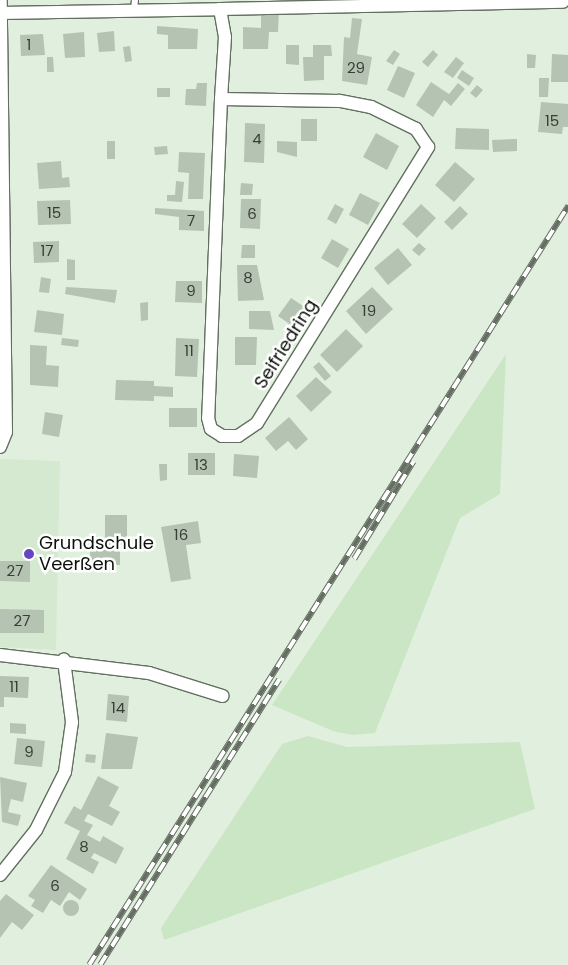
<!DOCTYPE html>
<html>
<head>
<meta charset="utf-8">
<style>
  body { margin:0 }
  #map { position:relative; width:568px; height:965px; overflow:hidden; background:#e1f0de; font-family:Poppins,sans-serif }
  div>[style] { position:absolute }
  .built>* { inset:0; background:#d5e9d0 }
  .green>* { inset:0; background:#cbe6c4 }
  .building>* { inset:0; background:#b5c3b2 }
  .round { border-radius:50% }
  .roads { filter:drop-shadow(1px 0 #636f60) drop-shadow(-1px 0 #636f60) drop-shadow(0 1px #636f60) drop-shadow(0 -1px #636f60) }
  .lane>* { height:6px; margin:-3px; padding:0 3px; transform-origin:3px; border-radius:3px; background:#fff }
  .street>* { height:12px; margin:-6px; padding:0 6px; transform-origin:6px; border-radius:6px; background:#fff }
  .rail>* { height:5.5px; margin-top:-2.75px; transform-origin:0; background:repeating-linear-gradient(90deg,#fff 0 11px,#666e63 0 22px); box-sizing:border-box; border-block:1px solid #666e63 }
  .dots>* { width:14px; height:14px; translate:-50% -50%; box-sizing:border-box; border:2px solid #fff; border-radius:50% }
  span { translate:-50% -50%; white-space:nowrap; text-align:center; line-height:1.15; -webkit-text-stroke:5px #fff; paint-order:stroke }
  .number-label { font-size:15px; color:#373e35 }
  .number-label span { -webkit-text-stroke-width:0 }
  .street-label { font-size:18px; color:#0d110b }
  .poi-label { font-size:18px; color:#0d110b }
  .left { translate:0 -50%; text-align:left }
</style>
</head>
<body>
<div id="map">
  <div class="built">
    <div style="clip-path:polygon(0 459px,60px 461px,56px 650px,0 647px)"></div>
  </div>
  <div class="green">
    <div style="clip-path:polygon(506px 354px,500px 494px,460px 518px,375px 733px,352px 735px,333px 731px,272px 705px)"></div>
    <div style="clip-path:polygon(308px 736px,347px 747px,520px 742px,535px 809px,164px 940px,161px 928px,282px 744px)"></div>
  </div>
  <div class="building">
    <div style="clip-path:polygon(261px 11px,279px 11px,278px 32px,269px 32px,268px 49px,243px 49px,243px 27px,261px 28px)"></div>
    <div style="clip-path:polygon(352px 18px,362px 19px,357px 54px,372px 57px,367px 85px,342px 81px,344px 37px,350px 38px)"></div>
    <div style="clip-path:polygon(157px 26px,198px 29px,197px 49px,168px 49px,168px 35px,157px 34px)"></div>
    <div style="clip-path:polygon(114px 31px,115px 51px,99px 52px,97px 33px)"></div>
    <div style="clip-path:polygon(84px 32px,85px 57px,65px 58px,63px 34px)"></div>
    <div style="clip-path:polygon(43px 34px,45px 55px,21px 56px,20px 35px)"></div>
    <div style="clip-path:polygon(286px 45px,299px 45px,299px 65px,286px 64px)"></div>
    <div style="clip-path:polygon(313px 45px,331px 45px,332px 56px,324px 56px,324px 80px,304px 81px,303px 57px,313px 57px)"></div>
    <div style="clip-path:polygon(130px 46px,132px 61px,125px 62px,123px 47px)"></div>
    <div style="clip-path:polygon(394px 50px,400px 54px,393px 65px,386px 61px)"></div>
    <div style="clip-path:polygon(433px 50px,438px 55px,428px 67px,422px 62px)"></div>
    <div style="clip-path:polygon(527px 54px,536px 55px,535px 68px,527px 68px)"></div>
    <div style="clip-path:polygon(552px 54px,568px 55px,568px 82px,551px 82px)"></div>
    <div style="clip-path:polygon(47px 57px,53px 57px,54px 72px,47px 72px)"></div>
    <div style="clip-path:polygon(456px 57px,464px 63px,453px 78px,444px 72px)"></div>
    <div style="clip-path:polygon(398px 66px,415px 73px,404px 98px,387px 90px)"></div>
    <div style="clip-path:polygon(462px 70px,474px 78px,469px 86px,457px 78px)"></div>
    <div style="clip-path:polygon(539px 78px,549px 78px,548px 97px,539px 97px)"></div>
    <div style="clip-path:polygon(431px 82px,449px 94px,458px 83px,465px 89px,451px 106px,444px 100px,433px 117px,416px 105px)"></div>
    <div style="clip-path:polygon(197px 83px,207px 83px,206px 106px,185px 105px,186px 89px,196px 89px)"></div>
    <div style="clip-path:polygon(477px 85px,483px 90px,476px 98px,470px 93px)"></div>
    <div style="clip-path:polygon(157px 88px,170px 88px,170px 97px,157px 97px)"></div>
    <div style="clip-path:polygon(541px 102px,568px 104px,568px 127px,563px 127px,562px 134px,538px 132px)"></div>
    <div style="clip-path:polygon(301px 119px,317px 119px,317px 141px,301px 141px)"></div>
    <div style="clip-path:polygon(245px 123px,265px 124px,264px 163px,244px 162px)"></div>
    <div style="clip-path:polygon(456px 128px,489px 129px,489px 150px,455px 149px)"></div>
    <div style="clip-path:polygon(376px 133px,399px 146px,387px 170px,363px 157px)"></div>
    <div style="clip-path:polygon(517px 139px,517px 151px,493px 152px,492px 140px)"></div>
    <div style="clip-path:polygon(107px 141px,115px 141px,115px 159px,107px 159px)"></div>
    <div style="clip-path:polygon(277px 141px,297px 142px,297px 157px,277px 152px)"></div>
    <div style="clip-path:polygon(167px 146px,168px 154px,155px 155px,154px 147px)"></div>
    <div style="clip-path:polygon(179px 152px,205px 153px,203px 199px,188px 199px,189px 173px,178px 172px)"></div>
    <div style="clip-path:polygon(61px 161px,62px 178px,69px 177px,70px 187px,39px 189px,37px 163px)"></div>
    <div style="clip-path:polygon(455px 162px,475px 179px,454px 202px,435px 185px)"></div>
    <div style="clip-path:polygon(176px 181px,184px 182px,182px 202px,167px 201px,167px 195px,175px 195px)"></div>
    <div style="clip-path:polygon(241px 183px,253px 184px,252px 195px,240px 195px)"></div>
    <div style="clip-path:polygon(360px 193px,380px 203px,368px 225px,349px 215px)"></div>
    <div style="clip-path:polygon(241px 199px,261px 199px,260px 229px,240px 228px)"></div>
    <div style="clip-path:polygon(70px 200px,71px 224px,38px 225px,37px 201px)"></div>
    <div style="clip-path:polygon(335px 204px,344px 209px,336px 224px,327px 219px)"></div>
    <div style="clip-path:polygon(421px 204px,436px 218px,417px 238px,402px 224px)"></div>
    <div style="clip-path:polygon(460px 206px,468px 214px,452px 230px,444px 222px)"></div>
    <div style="clip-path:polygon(155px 208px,204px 211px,204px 231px,179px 230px,179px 217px,155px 214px)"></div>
    <div style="clip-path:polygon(332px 239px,349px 249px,338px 268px,321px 258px)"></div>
    <div style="clip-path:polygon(59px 241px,59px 262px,34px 263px,33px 242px)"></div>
    <div style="clip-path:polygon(419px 243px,426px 249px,419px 256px,412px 250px)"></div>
    <div style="clip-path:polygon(242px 245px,255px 245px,255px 258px,241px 258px)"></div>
    <div style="clip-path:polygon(398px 248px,412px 265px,388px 285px,374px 268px)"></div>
    <div style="clip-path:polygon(67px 259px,75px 260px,75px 280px,67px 280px)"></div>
    <div style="clip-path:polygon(237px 265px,257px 265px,264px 300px,238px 301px)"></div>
    <div style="clip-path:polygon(41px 277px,51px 279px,49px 293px,39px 292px)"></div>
    <div style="clip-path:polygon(176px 281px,202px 281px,202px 303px,175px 302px)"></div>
    <div style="clip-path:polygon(66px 287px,117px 290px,115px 303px,65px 294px)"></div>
    <div style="clip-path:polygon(372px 287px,393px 309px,366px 334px,346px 311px)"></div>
    <div style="clip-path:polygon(291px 298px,311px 311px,298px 330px,278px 316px)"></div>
    <div style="clip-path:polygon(148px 302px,148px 320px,141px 321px,140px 303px)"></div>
    <div style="clip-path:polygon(37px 310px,64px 314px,62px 335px,34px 332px)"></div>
    <div style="clip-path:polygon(249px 311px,270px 311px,274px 330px,249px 329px)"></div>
    <div style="clip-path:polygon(346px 329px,363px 346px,337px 372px,320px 355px)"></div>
    <div style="clip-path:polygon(235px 337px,257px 337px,256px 365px,235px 365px)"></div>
    <div style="clip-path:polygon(62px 338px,79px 340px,78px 347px,61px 345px)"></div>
    <div style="clip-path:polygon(176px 338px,199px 339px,197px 377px,175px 376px)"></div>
    <div style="clip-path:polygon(30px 345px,47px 346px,46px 365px,59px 366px,58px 387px,30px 385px)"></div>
    <div style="clip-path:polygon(319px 362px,331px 376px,325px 381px,313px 367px)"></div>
    <div style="clip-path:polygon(316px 377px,332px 392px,311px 412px,296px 396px)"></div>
    <div style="clip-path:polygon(116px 380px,154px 381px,154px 386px,173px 387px,173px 397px,154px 396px,154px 401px,115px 400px)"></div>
    <div style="clip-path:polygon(169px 408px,197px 408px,197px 427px,169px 427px)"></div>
    <div style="clip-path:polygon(45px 412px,63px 415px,59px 437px,42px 434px)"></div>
    <div style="clip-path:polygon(289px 417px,308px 439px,296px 450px,288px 441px,276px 451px,265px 438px)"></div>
    <div style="clip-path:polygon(188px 453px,215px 453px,215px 475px,188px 475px)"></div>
    <div style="clip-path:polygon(234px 454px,259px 456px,257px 478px,233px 476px)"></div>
    <div style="clip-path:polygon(159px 464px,167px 464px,167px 480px,160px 481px)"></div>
    <div style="clip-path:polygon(105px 515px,127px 515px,127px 545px,120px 545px,120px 565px,90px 565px,90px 545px,105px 545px)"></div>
    <div style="clip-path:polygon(198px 521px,201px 543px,186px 545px,191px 579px,171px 582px,161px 527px)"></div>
    <div style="clip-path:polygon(0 561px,30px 561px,30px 582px,0 581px)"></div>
    <div style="clip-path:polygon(0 609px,44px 610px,44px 633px,0 633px)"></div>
    <div style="clip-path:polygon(0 676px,29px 677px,28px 698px,4px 697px,4px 707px,0 707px)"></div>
    <div style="clip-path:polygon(108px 694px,129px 696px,127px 722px,106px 720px)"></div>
    <div style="clip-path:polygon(10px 723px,26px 724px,26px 734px,10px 733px)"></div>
    <div style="clip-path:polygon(106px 733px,138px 737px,132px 769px,101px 769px)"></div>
    <div style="clip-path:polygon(17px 738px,45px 741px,42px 767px,14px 764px)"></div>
    <div style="clip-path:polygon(86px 754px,96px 755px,95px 763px,85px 762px)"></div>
    <div style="clip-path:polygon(98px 776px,119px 787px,109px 806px,120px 812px,112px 826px,88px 814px,84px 821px,93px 825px,87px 835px,100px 842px,103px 836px,124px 848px,116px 864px,94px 853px,91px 858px,99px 862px,93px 874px,66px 859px,80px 831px,64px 823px,74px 806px,81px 810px)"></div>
    <div style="clip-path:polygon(0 777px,27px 783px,23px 802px,11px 799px,8px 812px,21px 815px,18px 826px,2px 822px)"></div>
    <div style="clip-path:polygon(51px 865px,87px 889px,80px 900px,69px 892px,60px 906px,51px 900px,43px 913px,31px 906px,35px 900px,28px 896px)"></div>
    <div style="clip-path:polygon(6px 894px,34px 915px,22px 930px,12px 922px,0 938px,0 901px)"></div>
    <div class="round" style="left:63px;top:900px;width:16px;height:16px"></div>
  </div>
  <div class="roads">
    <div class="lane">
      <div style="left:134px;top:11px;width:11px;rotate:-85deg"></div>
    </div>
    <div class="street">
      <div style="left:220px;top:9px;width:343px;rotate:-1.2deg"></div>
      <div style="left:0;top:13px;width:220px;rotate:-1deg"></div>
      <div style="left:220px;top:9px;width:28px;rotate:80deg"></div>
      <div style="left:225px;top:37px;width:62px;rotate:93.7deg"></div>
      <div style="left:221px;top:99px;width:319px;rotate:92.3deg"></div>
      <div style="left:208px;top:418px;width:11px;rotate:75deg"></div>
      <div style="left:211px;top:429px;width:13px;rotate:32deg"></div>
      <div style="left:222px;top:436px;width:16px"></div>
      <div style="left:238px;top:436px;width:23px;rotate:-34deg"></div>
      <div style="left:257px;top:423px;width:325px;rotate:-58.2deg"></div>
      <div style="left:428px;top:147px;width:22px;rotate:-124deg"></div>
      <div style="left:416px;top:129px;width:50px;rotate:-153.9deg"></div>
      <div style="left:371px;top:107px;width:33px;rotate:-169deg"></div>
      <div style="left:339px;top:101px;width:118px;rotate:-179deg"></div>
      <div style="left:0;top:447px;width:16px;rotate:-68deg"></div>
      <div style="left:6px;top:432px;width:432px;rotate:-90.7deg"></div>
      <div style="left:0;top:655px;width:150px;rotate:6.9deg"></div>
      <div style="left:149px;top:673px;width:77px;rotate:17.3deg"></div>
      <div style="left:0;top:875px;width:58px;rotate:-51.3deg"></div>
      <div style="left:36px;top:830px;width:65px;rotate:-63.4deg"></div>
      <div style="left:65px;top:772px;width:50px;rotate:-82deg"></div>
      <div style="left:72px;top:722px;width:63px;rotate:-97.4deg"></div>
    </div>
  </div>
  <div class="rail">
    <div style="left:354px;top:559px;width:114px;rotate:-58.7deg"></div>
    <div style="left:89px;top:965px;width:898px;rotate:-57.74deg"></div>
    <div style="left:100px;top:965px;width:337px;rotate:-57.9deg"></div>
  </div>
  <div class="dots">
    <div style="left:29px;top:554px;background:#6447c0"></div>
  </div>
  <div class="number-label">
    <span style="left:29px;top:45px">1</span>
    <span style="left:356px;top:68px">29</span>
    <span style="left:552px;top:121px">15</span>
    <span style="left:257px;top:139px">4</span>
    <span style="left:54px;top:213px">15</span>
    <span style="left:252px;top:214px">6</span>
    <span style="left:191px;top:221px">7</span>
    <span style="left:47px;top:251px">17</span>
    <span style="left:248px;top:278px">8</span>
    <span style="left:191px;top:291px">9</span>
    <span style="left:369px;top:311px">19</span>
    <span style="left:189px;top:351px">11</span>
    <span style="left:201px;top:465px">13</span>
    <span style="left:181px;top:535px">16</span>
    <span style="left:15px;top:571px">27</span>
    <span style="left:22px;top:621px">27</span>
    <span style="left:14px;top:687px">11</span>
    <span style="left:118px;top:708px">14</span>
    <span style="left:29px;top:752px">9</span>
    <span style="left:84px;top:847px">8</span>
    <span style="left:55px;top:886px">6</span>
  </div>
  <div class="street-label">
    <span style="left:286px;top:344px;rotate:-58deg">Seifriedring</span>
  </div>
  <div class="poi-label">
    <span class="left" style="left:39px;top:554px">Grundschule<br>Veerßen</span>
  </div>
</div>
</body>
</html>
